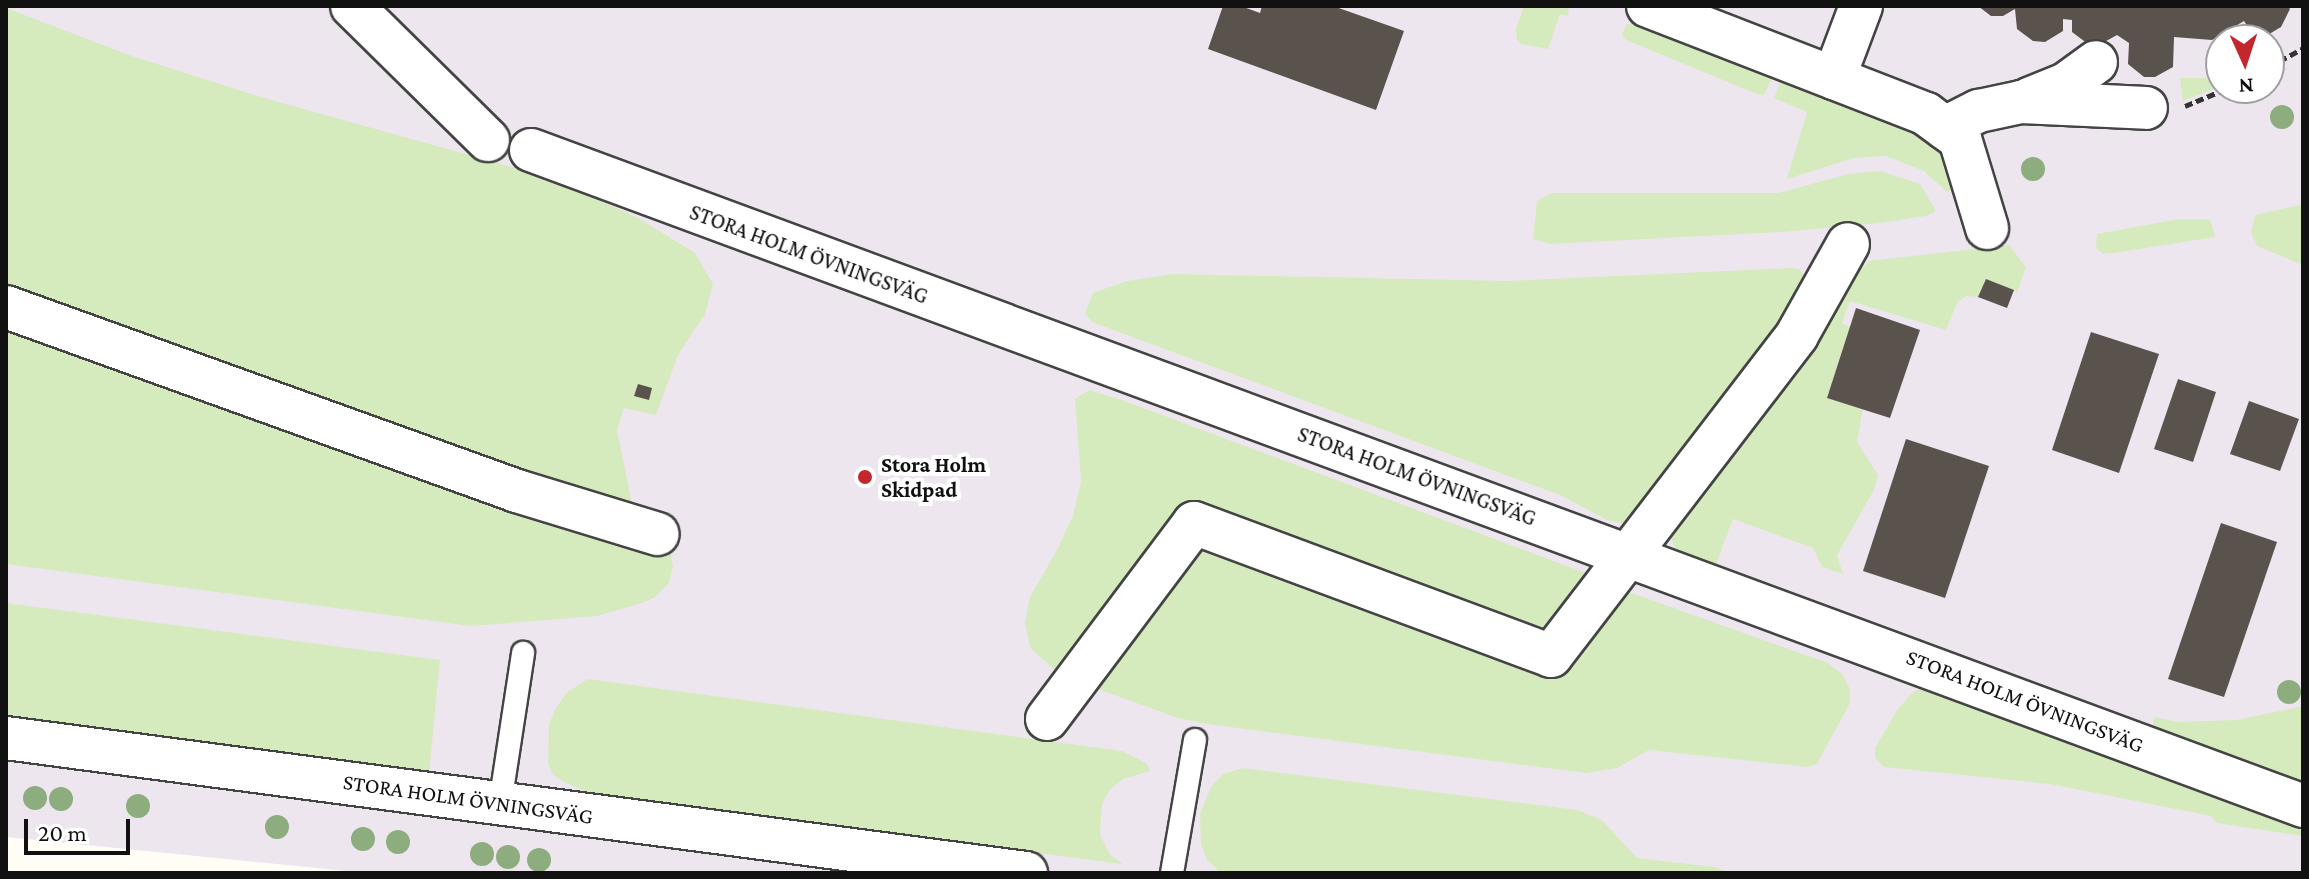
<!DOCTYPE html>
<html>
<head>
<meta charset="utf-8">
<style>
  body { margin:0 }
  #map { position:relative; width:2309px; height:879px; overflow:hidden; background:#fffdf5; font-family:"Crimson Pro",serif }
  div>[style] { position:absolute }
  .industrial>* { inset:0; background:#eee6ef }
  .green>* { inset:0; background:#d5ebbd }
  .building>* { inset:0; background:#5a524d }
  .path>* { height:5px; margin-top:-2.5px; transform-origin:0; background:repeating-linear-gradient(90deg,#333 0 8px,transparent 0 12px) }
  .roads { filter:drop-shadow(2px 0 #444) drop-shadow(-2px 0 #444) drop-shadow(0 2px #444) drop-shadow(0 -2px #444) }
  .service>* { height:22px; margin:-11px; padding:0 11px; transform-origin:11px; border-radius:11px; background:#fff }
  .minor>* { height:42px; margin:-21px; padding:0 21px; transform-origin:21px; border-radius:21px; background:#fff }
  .trees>* { width:24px; height:24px; margin:-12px; border-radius:50%; background:#8dad7f }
  .dots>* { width:22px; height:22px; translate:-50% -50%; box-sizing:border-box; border:4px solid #fff; border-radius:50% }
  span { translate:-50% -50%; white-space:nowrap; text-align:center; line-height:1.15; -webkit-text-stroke:8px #fff; paint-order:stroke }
  .street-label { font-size:22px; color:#111 }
  .poi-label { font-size:22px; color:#111; font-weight:700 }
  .left { translate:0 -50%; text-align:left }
  .frame { position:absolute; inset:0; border:8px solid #111; pointer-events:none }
  .north { position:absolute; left:2205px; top:24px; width:80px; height:80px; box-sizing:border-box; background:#fff; border:2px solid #a0a0a0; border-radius:50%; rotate:177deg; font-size:22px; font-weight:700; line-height:32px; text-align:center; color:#111 }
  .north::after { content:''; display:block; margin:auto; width:28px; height:36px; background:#c4262e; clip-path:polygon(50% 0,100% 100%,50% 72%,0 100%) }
  .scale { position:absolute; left:24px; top:819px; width:106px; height:36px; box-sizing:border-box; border:4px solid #111; border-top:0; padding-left:10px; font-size:24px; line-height:28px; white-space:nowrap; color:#111; -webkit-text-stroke:6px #fff; paint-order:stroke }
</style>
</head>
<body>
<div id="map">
  <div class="industrial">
    <div style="clip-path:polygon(evenodd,6px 6px,2303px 6px,2303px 873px,366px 873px,6px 837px,6px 6px,2221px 40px,2269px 40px,2269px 88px,2221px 88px,2221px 40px)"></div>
  </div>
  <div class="green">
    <div style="clip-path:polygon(1524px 6px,1569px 6px,1568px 16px,1560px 14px,1548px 49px,1521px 44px,1517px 39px,1516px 29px)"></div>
    <div style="clip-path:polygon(6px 8px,132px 56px,261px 97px,551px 178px,638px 218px,695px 253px,713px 284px,705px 314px,678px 355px,656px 415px,624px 408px,617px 430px,634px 514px,6px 300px)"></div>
    <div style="clip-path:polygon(1639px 20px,1774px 73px,1772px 79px,1764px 95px,1757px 94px,1626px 40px,1622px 35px,1626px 25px)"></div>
    <div style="clip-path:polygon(2221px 72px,2221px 86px,2183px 101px,2180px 78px,2204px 78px)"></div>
    <div style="clip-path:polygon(1782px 76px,1919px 130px,1946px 155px,1954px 182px,1951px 190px,1947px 192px,1924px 171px,1886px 156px,1854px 158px,1787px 179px,1807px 112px,1774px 98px)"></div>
    <div style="clip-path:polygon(1880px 171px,1920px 184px,1936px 211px,1926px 216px,1879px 223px,1782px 232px,1550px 244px,1533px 239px,1537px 201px,1552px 193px,1779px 193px,1848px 174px)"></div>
    <div style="clip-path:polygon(2303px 204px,2303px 265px,2257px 246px,2251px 233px,2255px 215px)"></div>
    <div style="clip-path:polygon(2179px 219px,2207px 219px,2211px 221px,2215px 237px,2114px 253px,2103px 254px,2096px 248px,2097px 234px)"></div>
    <div style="clip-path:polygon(2009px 245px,2026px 267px,2017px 292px,1986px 279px,1978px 297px,1967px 296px,1958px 301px,1946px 330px,1850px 301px,1842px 323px,1850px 327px,1827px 397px,1863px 409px,1857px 442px,1878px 475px,1874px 490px,1837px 555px,1843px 574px,1822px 567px,1813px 548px,1733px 519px,1714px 569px,1676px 552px,1671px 537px,1672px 525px,1852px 278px,1869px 261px)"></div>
    <div style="clip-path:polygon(1791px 268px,1799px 269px,1803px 274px,1804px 292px,1639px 514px,1622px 523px,1607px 520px,1560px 495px,1092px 322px,1085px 313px,1093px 293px,1127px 281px,1172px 274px,1507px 281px)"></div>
    <div style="clip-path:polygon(6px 314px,670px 550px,673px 566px,669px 583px,654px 598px,639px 604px,597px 616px,471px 626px,6px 564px)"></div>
    <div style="clip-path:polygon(1089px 390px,1119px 399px,1594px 576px,1550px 640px,1191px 516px,1071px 677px,1055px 670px,1030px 648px,1025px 622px,1030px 597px,1057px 550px,1073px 516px,1081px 481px,1075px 399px)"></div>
    <div style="clip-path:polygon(1190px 534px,1532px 659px,1612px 586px,1828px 663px,1842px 674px,1850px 689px,1850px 703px,1817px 764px,1808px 767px,1649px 750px,1617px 768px,1586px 773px,1207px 724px,1178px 718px,1084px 684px)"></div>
    <div style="clip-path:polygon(6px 603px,440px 660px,429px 774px,6px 717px)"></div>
    <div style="clip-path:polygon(588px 679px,1122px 751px,1146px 763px,1150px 771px,1123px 779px,1109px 790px,1102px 805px,1100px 835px,1110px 855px,1123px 864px,598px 797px,562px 781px,553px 775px,548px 763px,549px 724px,555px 710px,566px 693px)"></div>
    <div style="clip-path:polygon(1928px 684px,2303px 816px,2303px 836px,2217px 823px,2211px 816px,2050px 784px,1884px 767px,1875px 758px,1875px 748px,1898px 709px,1912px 693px)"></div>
    <div style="clip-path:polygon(2303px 706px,2303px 793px,2154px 731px,2153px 725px,2154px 717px,2178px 722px,2236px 720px)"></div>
    <div style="clip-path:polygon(1243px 768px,1577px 810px,1602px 820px,1637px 858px,1714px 867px,1732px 873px,1221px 873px,1207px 860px,1201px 844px,1200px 814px,1212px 785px,1223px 774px)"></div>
  </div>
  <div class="building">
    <div style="clip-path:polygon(1223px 6px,1241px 6px,1260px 13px,1262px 6px,1333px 6px,1404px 31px,1376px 110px,1208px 49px)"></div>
    <div style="clip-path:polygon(1978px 6px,2288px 6px,2290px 9px,2281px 27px,2271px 33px,2251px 32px,2244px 21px,2212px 40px,2174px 37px,2173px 67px,2155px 77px,2144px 77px,2128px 64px,2129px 43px,2117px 35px,2099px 45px,2088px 44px,2072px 32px,2072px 20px,2063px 19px,2063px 31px,2045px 42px,2033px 41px,2017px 29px,2015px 9px,2003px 16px,1991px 16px)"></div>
    <div style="clip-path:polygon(1986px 279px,2014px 290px,2007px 308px,1978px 297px)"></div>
    <div style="clip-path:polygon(1856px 308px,1920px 330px,1890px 418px,1827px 398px)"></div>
    <div style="clip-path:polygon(2091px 332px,2159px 354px,2119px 473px,2052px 450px)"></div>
    <div style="clip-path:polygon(2178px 379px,2216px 392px,2193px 462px,2154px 449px)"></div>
    <div style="clip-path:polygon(638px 384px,652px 388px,649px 400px,634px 396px)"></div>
    <div style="clip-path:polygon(2249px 401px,2299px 419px,2280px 471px,2230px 454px)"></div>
    <div style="clip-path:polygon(1906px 439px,1989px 466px,1945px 598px,1863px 571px)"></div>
    <div style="clip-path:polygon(2221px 523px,2277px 542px,2224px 697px,2168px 679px)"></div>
  </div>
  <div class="path">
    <div style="left:2269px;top:67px;width:39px;rotate:-29deg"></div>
    <div style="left:2185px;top:106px;width:47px;rotate:-22.7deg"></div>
  </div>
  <div class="roads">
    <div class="service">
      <div style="left:500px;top:804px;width:153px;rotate:-81.3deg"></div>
      <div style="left:1172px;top:873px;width:135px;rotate:-80.2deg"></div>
    </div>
    <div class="minor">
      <div style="left:352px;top:6px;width:191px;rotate:44.6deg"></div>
      <div style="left:1648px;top:6px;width:298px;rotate:21.2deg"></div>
      <div style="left:1926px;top:114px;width:42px;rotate:36.3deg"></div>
      <div style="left:1960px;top:139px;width:93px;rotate:73.1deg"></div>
      <div style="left:1834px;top:78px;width:77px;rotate:-69.4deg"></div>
      <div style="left:2029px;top:99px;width:40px;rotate:-22deg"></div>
      <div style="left:2066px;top:84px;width:37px;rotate:-36deg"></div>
      <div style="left:1945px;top:128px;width:38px;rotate:-27deg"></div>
      <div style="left:1979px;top:111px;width:43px;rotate:-12.1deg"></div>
      <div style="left:2021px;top:102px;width:125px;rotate:2.7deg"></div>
      <div style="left:531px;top:150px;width:1890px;rotate:20.31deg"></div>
      <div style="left:6px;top:307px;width:543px;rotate:19.8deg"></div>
      <div style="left:517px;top:491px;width:147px;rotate:17deg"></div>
      <div style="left:1047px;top:719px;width:245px;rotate:-53.1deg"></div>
      <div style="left:1194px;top:523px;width:381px;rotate:20.4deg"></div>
      <div style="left:1551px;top:656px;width:404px;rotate:-52.5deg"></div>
      <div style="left:1797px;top:335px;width:104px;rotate:-60.7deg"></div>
      <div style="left:6px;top:738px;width:1029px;rotate:7.54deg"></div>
    </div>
  </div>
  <div class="trees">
    <div style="left:2282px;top:117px"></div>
    <div style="left:2033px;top:169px"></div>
    <div style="left:2289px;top:692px"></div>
    <div style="left:35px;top:798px"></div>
    <div style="left:61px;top:799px"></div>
    <div style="left:138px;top:806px"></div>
    <div style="left:277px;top:827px"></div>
    <div style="left:363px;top:839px"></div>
    <div style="left:398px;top:842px"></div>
    <div style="left:482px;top:854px"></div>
    <div style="left:508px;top:857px"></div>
    <div style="left:539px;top:860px"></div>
  </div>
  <div class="dots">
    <div style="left:865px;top:477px;background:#c4262e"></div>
  </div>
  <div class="street-label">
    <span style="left:809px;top:254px;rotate:20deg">STORA HOLM ÖVNINGSVÄG</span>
    <span style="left:1417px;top:476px;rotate:20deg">STORA HOLM ÖVNINGSVÄG</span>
    <span style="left:2025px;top:701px;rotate:21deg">STORA HOLM ÖVNINGSVÄG</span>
    <span style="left:468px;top:799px;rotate:8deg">STORA HOLM ÖVNINGSVÄG</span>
  </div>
  <div class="poi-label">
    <span class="left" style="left:881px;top:477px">Stora Holm<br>Skidpad</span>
  </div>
  <div class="frame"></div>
  <div class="north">N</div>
  <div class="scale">20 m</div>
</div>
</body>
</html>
